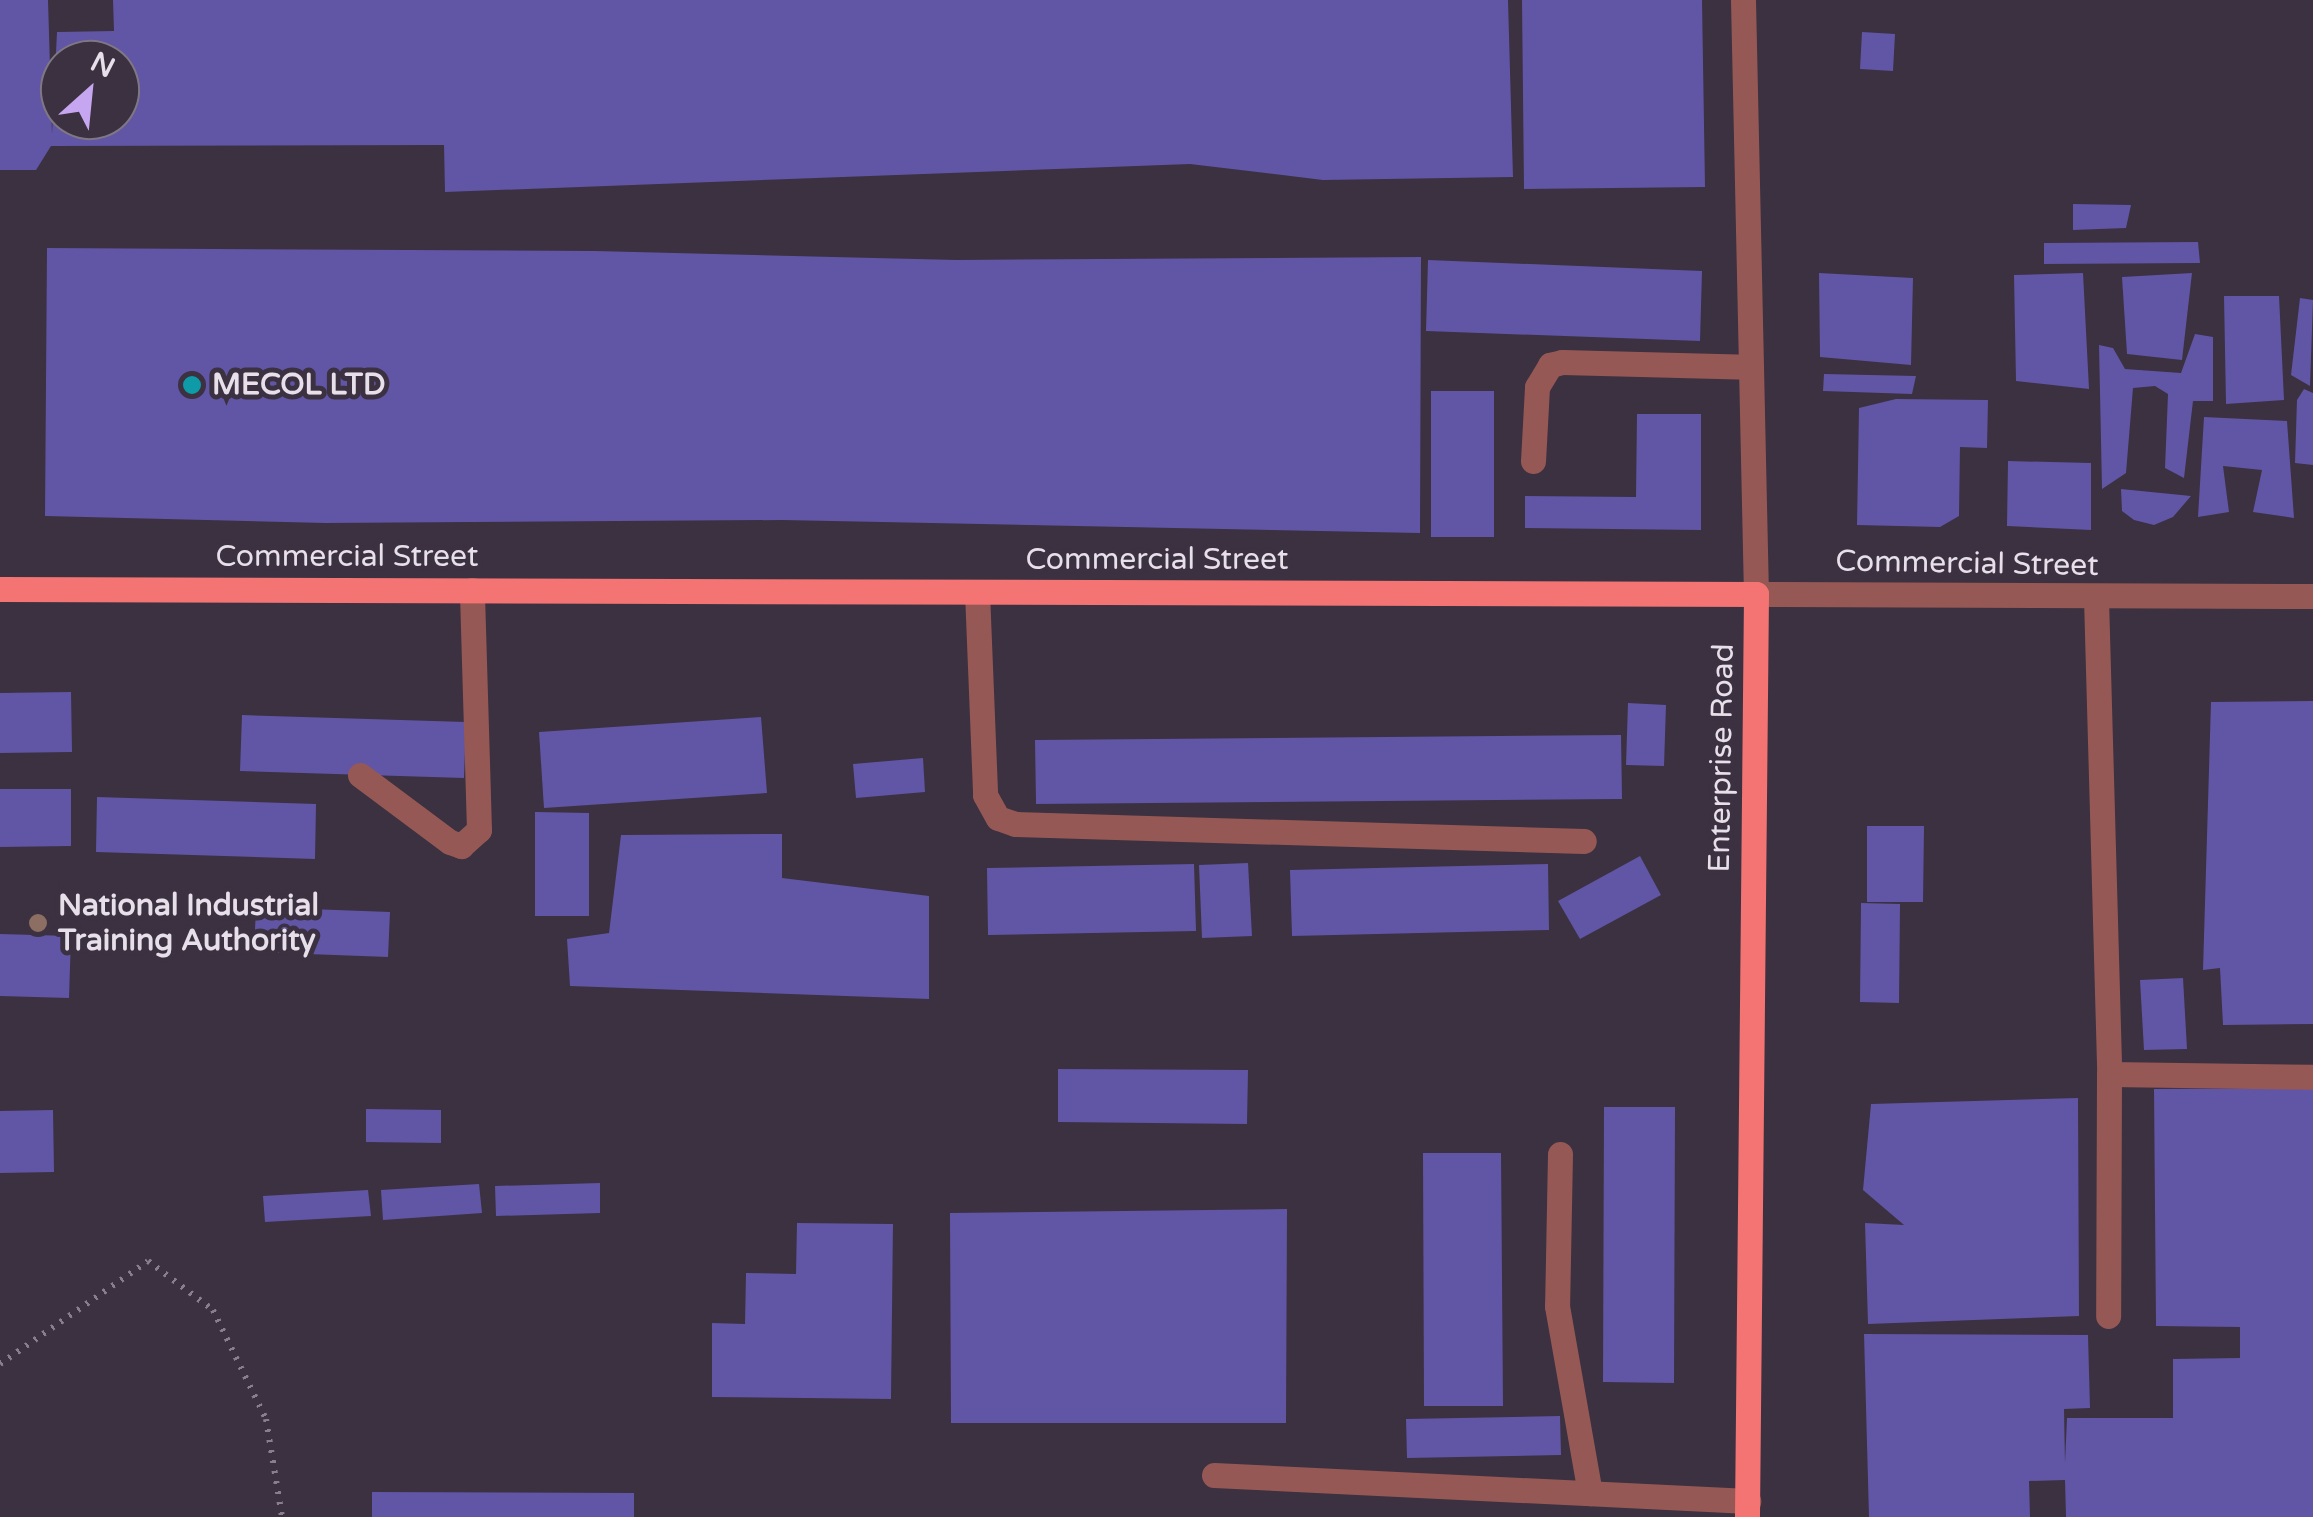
<!DOCTYPE html>
<html>
<head>
<meta charset="utf-8">
<style>
  body { margin:0 }
  #map { position:relative; width:2313px; height:1517px; overflow:hidden; background:#3b3140; font-family:"Varela Round",sans-serif }
  div>[style] { position:absolute }
  .building>* { inset:0; background:#6155a5 }
  .path>* { height:6px; margin-top:-3px; transform-origin:0; background:repeating-linear-gradient(90deg,#877f8b 0 2.5px,transparent 0 10.5px) }
  .minor>* { height:25px; margin:-12.5px; padding:0 12.5px; transform-origin:12.5px; border-radius:12.5px; background:#965855 }
  .major>* { height:25px; margin:-12.5px; padding:0 12.5px; transform-origin:12.5px; border-radius:12.5px; background:#f37472 }
  .dots>* { width:28px; height:28px; translate:-50% -50%; box-sizing:border-box; border:5px solid #3b3140; border-radius:50% }
  span { translate:-50% -50%; white-space:nowrap; text-align:center; line-height:1.15; -webkit-text-stroke:10px #3b3140; paint-order:stroke }
  .poi-label { font-size:30px; color:#e7e0ea; font-weight:700 }
  .left { translate:0 -50%; text-align:left }
  .street-label { font-size:30px; color:#e7e0ea }
  .north { position:absolute; left:40px; top:40px; width:100px; height:100px; box-sizing:border-box; background:#3b3140; border:2px solid #807784; border-radius:50%; rotate:27deg; font-size:28px; font-weight:700; line-height:40px; text-align:center; color:#e7e0ea }
  .north::after { content:''; display:block; margin:auto; width:35px; height:45px; background:#c6a6f0; clip-path:polygon(50% 0,100% 100%,50% 72%,0 100%) }
</style>
</head>
<body>
<div id="map">
  <div class="building">
    <div style="clip-path:polygon(evenodd,0 0,48px 0,52px 134px,57px 32px,114px 31px,113px 0,1508px 0,1513px 177px,1323px 180px,1190px 164px,445px 192px,444px 145px,51px 146px,36px 170px,0 170px,0 0,60px 60px,120px 60px,120px 120px,60px 120px,60px 60px)"></div>
    <div style="clip-path:polygon(1522px 0,1702px 0,1705px 187px,1524px 189px)"></div>
    <div style="clip-path:polygon(1862px 32px,1895px 34px,1893px 71px,1860px 69px)"></div>
    <div style="clip-path:polygon(2073px 204px,2131px 205px,2126px 228px,2073px 230px)"></div>
    <div style="clip-path:polygon(2198px 242px,2200px 263px,2044px 264px,2044px 243px)"></div>
    <div style="clip-path:polygon(47px 248px,595px 251px,957px 260px,1421px 257px,1420px 533px,782px 520px,325px 523px,45px 516px)"></div>
    <div style="clip-path:polygon(1428px 260px,1702px 271px,1700px 341px,1426px 331px)"></div>
    <div style="clip-path:polygon(1819px 273px,1913px 278px,1911px 365px,1820px 357px)"></div>
    <div style="clip-path:polygon(2083px 273px,2089px 389px,2016px 381px,2014px 275px)"></div>
    <div style="clip-path:polygon(2192px 273px,2182px 360px,2127px 354px,2122px 277px)"></div>
    <div style="clip-path:polygon(2224px 296px,2279px 296px,2284px 400px,2226px 404px)"></div>
    <div style="clip-path:polygon(2300px 298px,2313px 300px,2310px 386px,2291px 375px)"></div>
    <div style="clip-path:polygon(2195px 334px,2213px 337px,2213px 401px,2193px 401px,2184px 478px,2165px 468px,2168px 394px,2155px 386px,2133px 388px,2126px 473px,2102px 489px,2099px 345px,2113px 348px,2125px 369px,2181px 373px)"></div>
    <div style="clip-path:polygon(1824px 374px,1916px 376px,1912px 394px,1823px 391px)"></div>
    <div style="clip-path:polygon(2304px 389px,2313px 393px,2313px 465px,2295px 463px,2297px 400px)"></div>
    <div style="clip-path:polygon(1431px 391px,1494px 391px,1494px 537px,1431px 537px)"></div>
    <div style="clip-path:polygon(1896px 399px,1988px 400px,1987px 448px,1960px 447px,1959px 516px,1940px 527px,1857px 525px,1859px 408px)"></div>
    <div style="clip-path:polygon(1637px 414px,1701px 414px,1701px 530px,1525px 528px,1525px 496px,1636px 497px)"></div>
    <div style="clip-path:polygon(2204px 417px,2287px 421px,2294px 518px,2253px 512px,2262px 470px,2223px 466px,2229px 512px,2198px 517px)"></div>
    <div style="clip-path:polygon(2008px 461px,2091px 463px,2091px 530px,2007px 526px)"></div>
    <div style="clip-path:polygon(2121px 489px,2191px 496px,2173px 517px,2154px 525px,2134px 520px,2122px 511px)"></div>
    <div style="clip-path:polygon(71px 692px,72px 752px,0 753px,0 693px)"></div>
    <div style="clip-path:polygon(2313px 701px,2313px 1024px,2223px 1025px,2220px 968px,2203px 970px,2211px 702px)"></div>
    <div style="clip-path:polygon(1628px 703px,1666px 705px,1664px 766px,1626px 765px)"></div>
    <div style="clip-path:polygon(242px 715px,466px 722px,464px 778px,240px 771px)"></div>
    <div style="clip-path:polygon(761px 717px,767px 793px,544px 808px,539px 732px)"></div>
    <div style="clip-path:polygon(1621px 735px,1622px 799px,1036px 804px,1035px 740px)"></div>
    <div style="clip-path:polygon(923px 758px,925px 792px,856px 798px,853px 764px)"></div>
    <div style="clip-path:polygon(0 789px,71px 789px,71px 846px,0 847px)"></div>
    <div style="clip-path:polygon(97px 797px,316px 804px,315px 859px,96px 852px)"></div>
    <div style="clip-path:polygon(535px 812px,589px 813px,589px 916px,535px 916px)"></div>
    <div style="clip-path:polygon(1867px 826px,1924px 826px,1923px 902px,1867px 902px)"></div>
    <div style="clip-path:polygon(782px 834px,782px 878px,929px 896px,929px 999px,570px 986px,567px 939px,609px 933px,621px 835px)"></div>
    <div style="clip-path:polygon(1640px 856px,1661px 895px,1580px 939px,1558px 901px)"></div>
    <div style="clip-path:polygon(1248px 863px,1252px 936px,1202px 938px,1199px 865px)"></div>
    <div style="clip-path:polygon(1194px 864px,1196px 931px,988px 935px,987px 868px)"></div>
    <div style="clip-path:polygon(1548px 864px,1549px 930px,1292px 936px,1290px 870px)"></div>
    <div style="clip-path:polygon(1861px 903px,1900px 904px,1899px 1003px,1860px 1002px)"></div>
    <div style="clip-path:polygon(256px 907px,390px 912px,388px 957px,254px 952px)"></div>
    <div style="clip-path:polygon(0 934px,71px 936px,69px 998px,0 996px)"></div>
    <div style="clip-path:polygon(2183px 978px,2187px 1049px,2144px 1050px,2140px 980px)"></div>
    <div style="clip-path:polygon(1058px 1069px,1248px 1070px,1247px 1124px,1058px 1122px)"></div>
    <div style="clip-path:polygon(2313px 1088px,2313px 1517px,2066px 1517px,2065px 1480px,2029px 1481px,2030px 1517px,1869px 1517px,1864px 1334px,2088px 1335px,2090px 1408px,2064px 1409px,2065px 1463px,2067px 1418px,2173px 1418px,2173px 1359px,2240px 1358px,2240px 1327px,2156px 1326px,2154px 1089px)"></div>
    <div style="clip-path:polygon(2078px 1098px,2079px 1316px,1868px 1324px,1865px 1223px,1904px 1225px,1863px 1190px,1871px 1104px)"></div>
    <div style="clip-path:polygon(1604px 1107px,1675px 1107px,1674px 1383px,1603px 1382px)"></div>
    <div style="clip-path:polygon(366px 1109px,441px 1110px,441px 1143px,366px 1142px)"></div>
    <div style="clip-path:polygon(53px 1110px,54px 1172px,0 1173px,0 1111px)"></div>
    <div style="clip-path:polygon(1423px 1153px,1501px 1153px,1503px 1406px,1424px 1406px)"></div>
    <div style="clip-path:polygon(600px 1183px,600px 1213px,496px 1216px,495px 1186px)"></div>
    <div style="clip-path:polygon(479px 1184px,482px 1213px,383px 1220px,381px 1190px)"></div>
    <div style="clip-path:polygon(368px 1190px,371px 1216px,265px 1222px,263px 1196px)"></div>
    <div style="clip-path:polygon(1287px 1209px,1286px 1423px,951px 1423px,950px 1213px)"></div>
    <div style="clip-path:polygon(797px 1223px,893px 1224px,891px 1399px,712px 1397px,712px 1323px,745px 1324px,746px 1273px,796px 1274px)"></div>
    <div style="clip-path:polygon(1560px 1416px,1561px 1455px,1407px 1458px,1406px 1419px)"></div>
    <div style="clip-path:polygon(372px 1492px,634px 1493px,634px 1517px,372px 1517px)"></div>
  </div>
  <div class="path">
    <div style="left:0;top:1364px;width:180px;rotate:-34.8deg"></div>
    <div style="left:148px;top:1261px;width:81px;rotate:37deg"></div>
    <div style="left:213px;top:1310px;width:121px;rotate:64.1deg"></div>
    <div style="left:266px;top:1419px;width:99px;rotate:80.7deg"></div>
  </div>
  <div class="minor">
    <div style="left:1743px;top:0;width:594px;rotate:88.75deg"></div>
    <div style="left:1756px;top:594px;width:557px;rotate:0.21deg"></div>
    <div style="left:1533px;top:461px;width:74px;rotate:-86.9deg"></div>
    <div style="left:1537px;top:387px;width:26px;rotate:-59deg"></div>
    <div style="left:1550px;top:365px;width:12px;rotate:-14deg"></div>
    <div style="left:1562px;top:362px;width:185px;rotate:1.5deg"></div>
    <div style="left:977px;top:592px;width:203px;rotate:87.7deg"></div>
    <div style="left:985px;top:795px;width:26px;rotate:61deg"></div>
    <div style="left:998px;top:818px;width:18px;rotate:19deg"></div>
    <div style="left:1015px;top:824px;width:569px;rotate:1.71deg"></div>
    <div style="left:2096px;top:598px;width:476px;rotate:88.4deg"></div>
    <div style="left:2109px;top:1074px;width:242px;rotate:90.2deg"></div>
    <div style="left:360px;top:775px;width:112px;rotate:36.7deg"></div>
    <div style="left:450px;top:842px;width:12px;rotate:20deg"></div>
    <div style="left:461px;top:846px;width:24px;rotate:-42deg"></div>
    <div style="left:479px;top:830px;width:240px;rotate:-91.7deg"></div>
    <div style="left:2109px;top:1074px;width:204px;rotate:0.8deg"></div>
    <div style="left:1560px;top:1154px;width:152px;rotate:91.1deg"></div>
    <div style="left:1557px;top:1306px;width:190px;rotate:80deg"></div>
    <div style="left:1214px;top:1475px;width:535px;rotate:2.79deg"></div>
  </div>
  <div class="major">
    <div style="left:0;top:589px;width:1756px;rotate:0.16deg"></div>
    <div style="left:1756px;top:594px;width:923px;rotate:90.56deg"></div>
  </div>
  <div class="dots">
    <div style="left:192px;top:385px;background:#0f9aa8"></div>
    <div style="left:38px;top:923px;background:#8d6e63"></div>
  </div>
  <div class="poi-label">
    <span class="left" style="left:212px;top:385px">MECOL LTD</span>
    <span class="left" style="left:58px;top:923px">National Industrial<br>Training Authority</span>
  </div>
  <div class="street-label">
    <span style="left:347px;top:557px">Commercial Street</span>
    <span style="left:1157px;top:560px">Commercial Street</span>
    <span style="left:1967px;top:564px;rotate:1deg">Commercial Street</span>
    <span style="left:1722px;top:758px;rotate:-89deg">Enterprise Road</span>
  </div>
  <div class="north">N</div>
</div>
</body>
</html>
